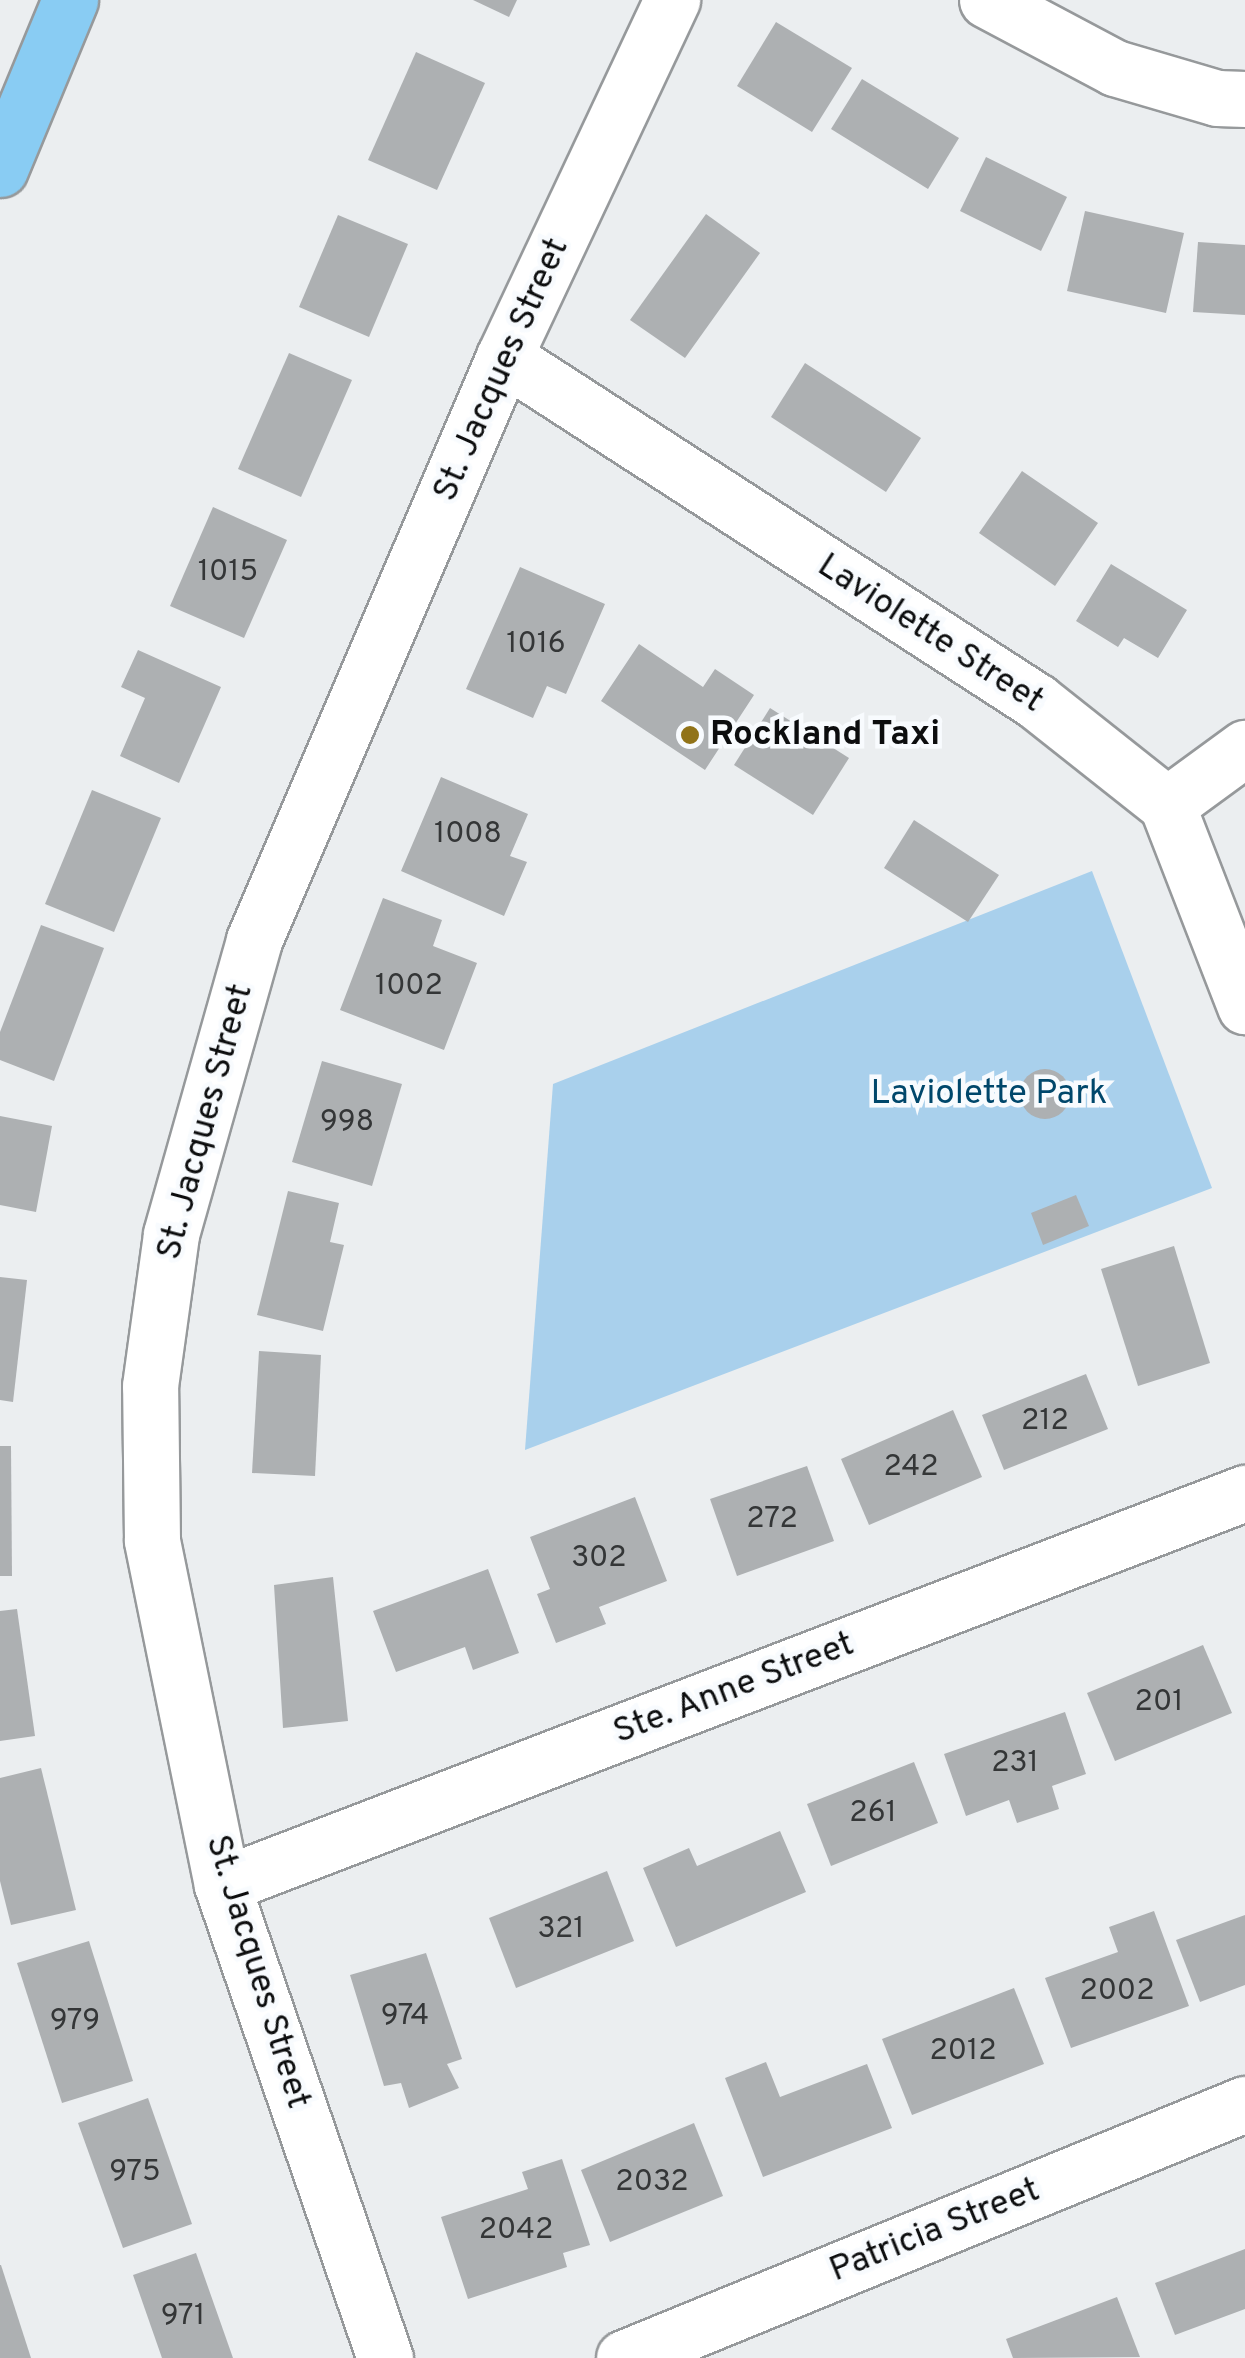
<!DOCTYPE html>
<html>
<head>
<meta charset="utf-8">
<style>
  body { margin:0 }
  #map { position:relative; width:1245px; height:2358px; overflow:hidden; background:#ebeef0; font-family:Overpass,sans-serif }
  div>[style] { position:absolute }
  .green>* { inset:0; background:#a9d0ec }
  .building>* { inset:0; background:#adb0b2 }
  .round { border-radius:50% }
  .roads { filter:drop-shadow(2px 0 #96999b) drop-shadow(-2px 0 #96999b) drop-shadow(0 2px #96999b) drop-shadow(0 -2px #96999b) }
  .minor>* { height:55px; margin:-27.5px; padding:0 27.5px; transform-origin:27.5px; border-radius:27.5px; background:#fff }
  .major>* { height:55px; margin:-27.5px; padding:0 27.5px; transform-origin:27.5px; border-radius:27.5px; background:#89ccf3 }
  .dots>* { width:28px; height:28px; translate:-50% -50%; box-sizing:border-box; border:5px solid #f8fbfe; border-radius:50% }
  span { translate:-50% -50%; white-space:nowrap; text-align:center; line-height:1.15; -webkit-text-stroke:9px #f8fbfe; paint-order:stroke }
  .number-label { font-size:30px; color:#343637 }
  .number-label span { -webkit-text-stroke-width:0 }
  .street-label { font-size:35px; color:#0c0d0e }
  .poi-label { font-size:35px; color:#0c0d0e; font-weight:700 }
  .left { translate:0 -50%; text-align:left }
  .park-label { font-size:35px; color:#00476b }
</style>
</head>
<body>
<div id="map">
  <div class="green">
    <div style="clip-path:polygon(1092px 871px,1212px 1188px,525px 1450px,553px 1084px)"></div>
  </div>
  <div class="building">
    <div style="clip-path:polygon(473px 0,517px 0,509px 17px)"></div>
    <div style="clip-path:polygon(776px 22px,852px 68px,812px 132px,737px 86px)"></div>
    <div style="clip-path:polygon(416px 52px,485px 83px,437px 190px,368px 160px)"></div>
    <div style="clip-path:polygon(862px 79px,959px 138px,928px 189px,831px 129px)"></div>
    <div style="clip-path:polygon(986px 157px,1067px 197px,1041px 251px,960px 211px)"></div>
    <div style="clip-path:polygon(1085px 211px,1184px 233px,1166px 313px,1067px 291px)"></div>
    <div style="clip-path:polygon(706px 214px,760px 253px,685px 358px,630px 320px)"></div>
    <div style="clip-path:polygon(338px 215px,408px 244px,369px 337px,299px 307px)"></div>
    <div style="clip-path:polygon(1198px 242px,1245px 245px,1245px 315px,1193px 312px)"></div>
    <div style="clip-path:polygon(289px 353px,352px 380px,301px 497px,238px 469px)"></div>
    <div style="clip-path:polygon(805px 363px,921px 438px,886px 492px,771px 417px)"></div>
    <div style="clip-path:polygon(1022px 471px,1098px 523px,1055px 586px,979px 533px)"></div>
    <div style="clip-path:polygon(213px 507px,287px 540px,244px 638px,170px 606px)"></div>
    <div style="clip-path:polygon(1111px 564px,1187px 610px,1158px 658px,1124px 638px,1118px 647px,1076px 621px)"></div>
    <div style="clip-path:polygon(520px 567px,605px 604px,566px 694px,547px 686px,533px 718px,466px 689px)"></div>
    <div style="clip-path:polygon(639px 644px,703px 687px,715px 669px,754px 695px,705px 770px,601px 701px)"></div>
    <div style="clip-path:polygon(138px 650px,221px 687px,179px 783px,120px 756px,145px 698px,121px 687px)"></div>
    <div style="clip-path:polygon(770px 708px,849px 758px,813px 815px,734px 765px)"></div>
    <div style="clip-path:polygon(441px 777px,528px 814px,510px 856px,527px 862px,504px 916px,401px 871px)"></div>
    <div style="clip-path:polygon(92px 790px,161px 818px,114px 932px,45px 904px)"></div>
    <div style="clip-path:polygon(914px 820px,999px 875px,968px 922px,884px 868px)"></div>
    <div style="clip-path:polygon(383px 898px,442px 920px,433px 946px,477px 963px,444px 1050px,340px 1010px)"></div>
    <div style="clip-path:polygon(41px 925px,104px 948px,54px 1081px,0 1060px,0 1032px)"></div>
    <div style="clip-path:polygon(322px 1061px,402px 1084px,372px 1186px,292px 1162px)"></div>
    <div class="round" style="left:1020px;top:1069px;width:50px;height:50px"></div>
    <div style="clip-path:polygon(0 1116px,52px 1126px,36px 1212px,0 1205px)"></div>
    <div style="clip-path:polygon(288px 1191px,339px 1203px,330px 1242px,344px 1245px,323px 1331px,257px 1315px)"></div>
    <div style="clip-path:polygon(1076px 1195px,1089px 1226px,1043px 1245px,1031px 1213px)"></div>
    <div style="clip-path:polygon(1174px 1246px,1210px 1363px,1138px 1386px,1101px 1269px)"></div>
    <div style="clip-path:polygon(0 1277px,27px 1280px,13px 1402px,0 1400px)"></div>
    <div style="clip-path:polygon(259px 1351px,321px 1355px,315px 1476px,252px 1473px)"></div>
    <div style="clip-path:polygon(1086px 1374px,1108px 1429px,1004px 1470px,982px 1415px)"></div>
    <div style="clip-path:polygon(953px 1410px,982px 1477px,869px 1525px,841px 1459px)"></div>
    <div style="clip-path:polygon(0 1446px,11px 1446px,12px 1576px,0 1576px)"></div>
    <div style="clip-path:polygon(807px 1466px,834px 1541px,737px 1576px,710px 1499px)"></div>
    <div style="clip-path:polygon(635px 1497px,667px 1581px,599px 1607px,606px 1624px,556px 1643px,537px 1594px,550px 1589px,530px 1537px)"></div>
    <div style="clip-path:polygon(488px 1569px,519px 1653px,473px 1670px,465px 1647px,396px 1672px,373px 1611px)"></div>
    <div style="clip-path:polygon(333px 1577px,348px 1721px,283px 1728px,274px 1585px)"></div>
    <div style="clip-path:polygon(17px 1609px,35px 1736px,0 1741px,0 1611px)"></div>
    <div style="clip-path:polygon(1203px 1645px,1232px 1713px,1115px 1761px,1087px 1693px)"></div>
    <div style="clip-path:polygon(1065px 1712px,1086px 1774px,1052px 1786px,1059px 1809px,1017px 1823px,1009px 1800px,966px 1816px,944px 1754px)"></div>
    <div style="clip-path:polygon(914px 1762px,938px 1823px,831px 1866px,807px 1804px)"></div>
    <div style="clip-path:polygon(41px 1768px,76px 1910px,11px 1925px,0 1881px,0 1778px)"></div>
    <div style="clip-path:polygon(780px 1831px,806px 1892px,676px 1947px,643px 1868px,689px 1848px,697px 1866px)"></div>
    <div style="clip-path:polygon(607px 1871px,634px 1941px,516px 1988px,489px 1918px)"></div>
    <div style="clip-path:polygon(1154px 1911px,1189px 2006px,1071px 2048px,1045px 1978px,1118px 1952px,1109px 1927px)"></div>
    <div style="clip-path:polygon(1245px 1915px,1245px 1985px,1200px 2002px,1176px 1940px)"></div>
    <div style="clip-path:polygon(89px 1941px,133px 2081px,62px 2103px,17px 1963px)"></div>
    <div style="clip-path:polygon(426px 1953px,462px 2059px,447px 2064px,459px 2088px,409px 2108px,401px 2083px,384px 2086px,350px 1975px)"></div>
    <div style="clip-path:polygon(1014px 1988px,1044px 2064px,912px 2115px,882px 2039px)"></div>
    <div style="clip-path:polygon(766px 2062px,780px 2097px,867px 2064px,892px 2128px,763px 2177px,725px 2078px)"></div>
    <div style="clip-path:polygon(148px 2098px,192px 2224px,123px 2248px,78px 2123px)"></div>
    <div style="clip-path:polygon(694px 2123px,723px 2196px,610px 2242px,581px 2170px)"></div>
    <div style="clip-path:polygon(562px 2159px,590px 2245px,563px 2253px,567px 2267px,468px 2299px,441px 2217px,528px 2189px,522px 2172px)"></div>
    <div style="clip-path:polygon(1245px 2249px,1245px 2309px,1175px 2335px,1155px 2283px)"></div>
    <div style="clip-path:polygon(196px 2253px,233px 2358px,162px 2358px,133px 2275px)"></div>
    <div style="clip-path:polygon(0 2265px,1px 2265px,31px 2358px,0 2358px)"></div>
    <div style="clip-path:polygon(1117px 2297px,1140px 2357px,1013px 2358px,1006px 2339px)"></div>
  </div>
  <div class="roads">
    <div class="minor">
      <div style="left:987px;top:0;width:145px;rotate:28deg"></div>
      <div style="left:1115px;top:68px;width:106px;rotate:16.4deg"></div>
      <div style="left:1217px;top:98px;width:28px;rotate:2deg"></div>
      <div style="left:504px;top:357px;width:634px;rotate:32.89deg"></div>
      <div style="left:1036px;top:701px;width:167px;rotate:38.4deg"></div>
      <div style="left:1167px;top:805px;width:216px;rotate:68.8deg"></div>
      <div style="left:1167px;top:805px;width:97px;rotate:-36.2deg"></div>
      <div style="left:222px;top:1885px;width:1096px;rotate:-20.97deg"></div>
      <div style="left:385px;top:2358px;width:500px;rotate:-109.01deg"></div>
      <div style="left:222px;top:1885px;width:352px;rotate:-101.5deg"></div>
      <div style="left:152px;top:1540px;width:154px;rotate:-90.7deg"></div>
      <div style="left:150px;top:1386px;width:153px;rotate:-82.1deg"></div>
      <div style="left:171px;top:1234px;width:305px;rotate:-74.2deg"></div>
      <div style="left:254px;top:940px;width:634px;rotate:-66.79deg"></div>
      <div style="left:504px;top:357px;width:395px;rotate:-64.8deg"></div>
      <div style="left:624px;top:2358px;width:671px;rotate:-22.25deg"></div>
    </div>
    <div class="major">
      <div style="left:0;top:169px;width:183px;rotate:-67.5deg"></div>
    </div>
  </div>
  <div class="dots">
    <div style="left:690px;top:735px;background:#917319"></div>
  </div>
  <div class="number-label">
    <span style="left:228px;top:573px">1015</span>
    <span style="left:536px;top:645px">1016</span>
    <span style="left:468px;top:835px">1008</span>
    <span style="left:409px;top:987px">1002</span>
    <span style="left:347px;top:1123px">998</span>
    <span style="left:1045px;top:1422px">212</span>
    <span style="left:911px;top:1468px">242</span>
    <span style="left:772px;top:1520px">272</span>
    <span style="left:599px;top:1559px">302</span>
    <span style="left:1159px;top:1703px">201</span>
    <span style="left:1015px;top:1764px">231</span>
    <span style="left:873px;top:1814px">261</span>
    <span style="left:561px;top:1930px">321</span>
    <span style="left:1117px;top:1992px">2002</span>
    <span style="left:405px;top:2017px">974</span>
    <span style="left:75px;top:2022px">979</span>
    <span style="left:963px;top:2052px">2012</span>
    <span style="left:135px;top:2173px">975</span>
    <span style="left:652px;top:2183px">2032</span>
    <span style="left:516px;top:2231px">2042</span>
    <span style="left:183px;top:2317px">971</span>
  </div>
  <div class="street-label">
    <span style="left:502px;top:370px;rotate:-66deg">St. Jacques Street</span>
    <span style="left:930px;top:634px;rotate:33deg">Laviolette Street</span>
    <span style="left:206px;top:1122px;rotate:-75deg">St. Jacques Street</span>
    <span style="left:734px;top:1689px;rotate:-21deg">Ste. Anne Street</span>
    <span style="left:257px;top:1972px;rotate:73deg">St. Jacques Street</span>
    <span style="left:935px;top:2231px;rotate:-22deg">Patricia Street</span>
  </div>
  <div class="poi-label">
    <span class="left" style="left:710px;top:735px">Rockland Taxi</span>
  </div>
  <div class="park-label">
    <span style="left:989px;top:1094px">Laviolette Park</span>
  </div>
</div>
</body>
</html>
